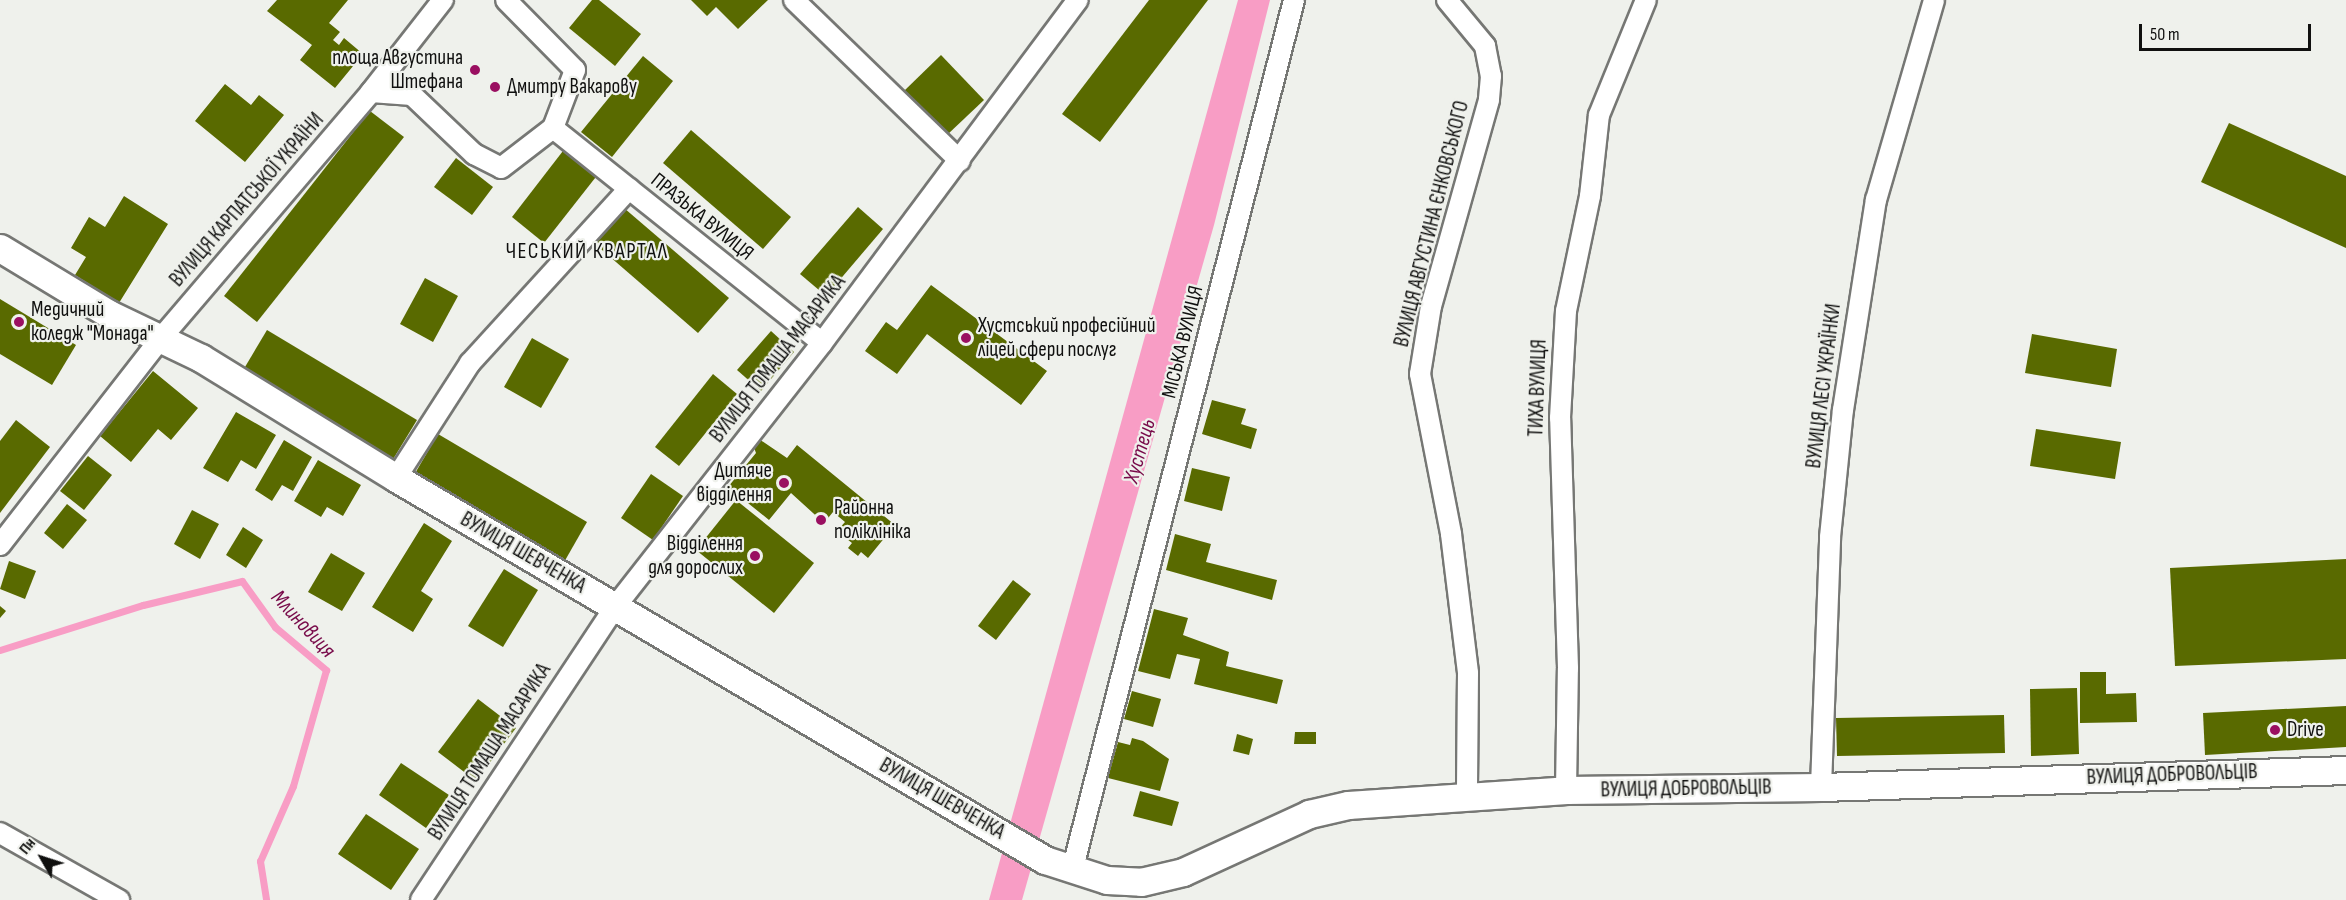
<!DOCTYPE html>
<html>
<head>
<meta charset="utf-8">
<style>
  body { margin:0 }
  #map { position:relative; width:2346px; height:900px; overflow:hidden; background:#eff1ec; font-family:"Sofia Sans Condensed",sans-serif }
  div>[style] { position:absolute }
  .water>* { inset:0; background:#f89dc5 }
  .stream>* { height:7px; margin:-3.5px; padding:0 3.5px; transform-origin:3.5px; border-radius:3.5px; background:#f89dc5 }
  .building>* { inset:0; background:#596a00 }
  .roads { filter:drop-shadow(2px 0 #767774) drop-shadow(-2px 0 #767774) drop-shadow(0 2px #767774) drop-shadow(0 -2px #767774) }
  .street>* { height:20px; margin:-10px; padding:0 10px; transform-origin:10px; border-radius:10px; background:#fff }
  .secondary>* { height:27px; margin:-13.5px; padding:0 13.5px; transform-origin:13.5px; border-radius:13.5px; background:#fff }
  .dots>* { width:16px; height:16px; translate:-50% -50%; box-sizing:border-box; border:3px solid #eff1ec; border-radius:50% }
  span { translate:-50% -50%; white-space:nowrap; text-align:center; line-height:1.15; -webkit-text-stroke:4.5px #eff1ec; paint-order:stroke }
  .poi-label { font-size:21px; color:#10100f }
  .right { translate:-100% -50%; text-align:right }
  .left { translate:0 -50%; text-align:left }
  .street-label { font-size:21px; color:#10100f }
  .neighbourhood-label { font-size:22px; color:#10100f; letter-spacing:1.5px }
  .water-label { font-size:22px; color:#780b4a; font-style:italic }
  .north { position:absolute; left:12px; top:828px; width:60px; height:60px; -webkit-text-stroke:4px #eff1ec; paint-order:stroke; rotate:309deg; font-size:16px; font-weight:700; line-height:24px; text-align:center; color:#10100f }
  .north::after { content:''; display:block; margin:auto; width:21px; height:27px; background:#10100f; clip-path:polygon(50% 0,100% 100%,50% 72%,0 100%) }
  .scale { position:absolute; left:2139px; top:24px; width:172px; height:27px; box-sizing:border-box; border:3px solid #10100f; border-top:0; padding-left:8px; font-size:18px; line-height:21px; white-space:nowrap; color:#10100f; -webkit-text-stroke:4px #eff1ec; paint-order:stroke }
</style>
</head>
<body>
<div id="map">
  <div class="water">
    <div style="clip-path:polygon(1238px 0,1270px 0,1214px 225px,1022px 900px,989px 900px)"></div>
  </div>
  <div class="stream">
    <div style="left:0;top:650px;width:150px;rotate:-17.5deg"></div>
    <div style="left:143px;top:605px;width:102px;rotate:-13.6deg"></div>
    <div style="left:242px;top:581px;width:57px;rotate:54.3deg"></div>
    <div style="left:275px;top:627px;width:67px;rotate:40.1deg"></div>
    <div style="left:326px;top:670px;width:121px;rotate:105.9deg"></div>
    <div style="left:293px;top:786px;width:82px;rotate:113.7deg"></div>
    <div style="left:260px;top:861px;width:39px;rotate:81deg"></div>
  </div>
  <div class="building">
    <div style="clip-path:polygon(277px 0,348px 0,329px 23px,340px 32px,333px 40px,339px 45px,344px 38px,363px 54px,335px 88px,300px 60px,312px 45px,267px 11px)"></div>
    <div style="clip-path:polygon(592px 0,599px 0,641px 34px,615px 66px,569px 28px)"></div>
    <div style="clip-path:polygon(691px 0,768px 0,738px 29px,716px 7px,707px 16px)"></div>
    <div style="clip-path:polygon(1149px 0,1208px 0,1100px 142px,1062px 114px)"></div>
    <div style="clip-path:polygon(941px 55px,984px 100px,947px 135px,904px 91px)"></div>
    <div style="clip-path:polygon(643px 56px,673px 81px,612px 157px,581px 132px)"></div>
    <div style="clip-path:polygon(225px 84px,251px 105px,259px 95px,284px 115px,245px 162px,195px 121px)"></div>
    <div style="clip-path:polygon(370px 111px,404px 137px,257px 322px,224px 296px)"></div>
    <div style="clip-path:polygon(2229px 123px,2346px 176px,2346px 248px,2201px 182px)"></div>
    <div style="clip-path:polygon(691px 130px,791px 217px,763px 249px,663px 163px)"></div>
    <div style="clip-path:polygon(566px 147px,599px 173px,544px 243px,512px 217px)"></div>
    <div style="clip-path:polygon(456px 158px,493px 187px,472px 215px,434px 187px)"></div>
    <div style="clip-path:polygon(124px 196px,168px 224px,119px 303px,75px 275px,86px 257px,71px 248px,89px 217px,105px 227px)"></div>
    <div style="clip-path:polygon(858px 207px,883px 229px,826px 296px,800px 274px)"></div>
    <div style="clip-path:polygon(624px 208px,729px 298px,698px 333px,594px 243px)"></div>
    <div style="clip-path:polygon(425px 278px,458px 296px,433px 342px,400px 324px)"></div>
    <div style="clip-path:polygon(931px 285px,1047px 371px,1021px 405px,927px 334px,897px 374px,865px 351px,886px 322px,897px 330px)"></div>
    <div style="clip-path:polygon(0 299px,76px 345px,52px 385px,0 354px)"></div>
    <div style="clip-path:polygon(267px 330px,417px 420px,392px 461px,242px 372px)"></div>
    <div style="clip-path:polygon(771px 331px,794px 352px,761px 391px,737px 370px)"></div>
    <div style="clip-path:polygon(2032px 334px,2117px 349px,2111px 387px,2025px 373px)"></div>
    <div style="clip-path:polygon(532px 338px,569px 359px,541px 408px,504px 387px)"></div>
    <div style="clip-path:polygon(153px 371px,198px 408px,171px 440px,158px 429px,131px 462px,100px 436px)"></div>
    <div style="clip-path:polygon(713px 374px,737px 394px,679px 466px,655px 447px)"></div>
    <div style="clip-path:polygon(1212px 400px,1246px 409px,1241px 424px,1257px 429px,1251px 449px,1202px 434px)"></div>
    <div style="clip-path:polygon(236px 412px,276px 435px,256px 469px,241px 460px,228px 482px,203px 468px)"></div>
    <div style="clip-path:polygon(16px 420px,50px 447px,0 513px,0 441px)"></div>
    <div style="clip-path:polygon(2036px 429px,2121px 442px,2115px 479px,2030px 466px)"></div>
    <div style="clip-path:polygon(438px 434px,587px 522px,563px 564px,414px 475px)"></div>
    <div style="clip-path:polygon(759px 439px,787px 458px,797px 445px,895px 525px,868px 558px,861px 552px,858px 556px,848px 548px,852px 543px,837px 531px,845px 522px,833px 512px,824px 523px,791px 493px,769px 520px,728px 487px,756px 453px,753px 445px)"></div>
    <div style="clip-path:polygon(284px 440px,312px 457px,293px 491px,282px 485px,272px 501px,255px 490px)"></div>
    <div style="clip-path:polygon(88px 456px,112px 475px,84px 510px,60px 491px)"></div>
    <div style="clip-path:polygon(318px 460px,361px 485px,343px 516px,327px 507px,321px 517px,294px 501px)"></div>
    <div style="clip-path:polygon(1192px 468px,1230px 477px,1222px 511px,1184px 501px)"></div>
    <div style="clip-path:polygon(651px 474px,683px 496px,653px 540px,621px 518px)"></div>
    <div style="clip-path:polygon(736px 500px,814px 563px,774px 613px,696px 550px)"></div>
    <div style="clip-path:polygon(67px 504px,87px 520px,63px 549px,44px 533px)"></div>
    <div style="clip-path:polygon(192px 510px,219px 524px,200px 559px,174px 544px)"></div>
    <div style="clip-path:polygon(424px 523px,452px 541px,421px 591px,433px 599px,413px 632px,372px 607px)"></div>
    <div style="clip-path:polygon(243px 527px,263px 540px,246px 568px,226px 555px)"></div>
    <div style="clip-path:polygon(1175px 534px,1211px 544px,1206px 562px,1277px 580px,1272px 600px,1166px 570px)"></div>
    <div style="clip-path:polygon(331px 553px,365px 573px,342px 611px,308px 592px)"></div>
    <div style="clip-path:polygon(2346px 559px,2346px 659px,2175px 666px,2170px 568px)"></div>
    <div style="clip-path:polygon(9px 561px,36px 571px,25px 599px,0 589px)"></div>
    <div style="clip-path:polygon(504px 569px,538px 590px,503px 647px,468px 626px)"></div>
    <div style="clip-path:polygon(1013px 580px,1031px 594px,996px 640px,978px 626px)"></div>
    <div style="clip-path:polygon(0 606px,6px 611px,0 618px)"></div>
    <div style="clip-path:polygon(1154px 609px,1188px 618px,1183px 635px,1229px 652px,1226px 666px,1283px 680px,1277px 704px,1194px 684px,1200px 659px,1177px 654px,1170px 679px,1138px 671px)"></div>
    <div style="clip-path:polygon(2080px 672px,2106px 672px,2106px 694px,2136px 693px,2137px 722px,2080px 723px)"></div>
    <div style="clip-path:polygon(2077px 688px,2079px 754px,2031px 756px,2030px 689px)"></div>
    <div style="clip-path:polygon(1132px 691px,1161px 699px,1153px 727px,1124px 719px)"></div>
    <div style="clip-path:polygon(478px 699px,516px 728px,476px 781px,438px 752px)"></div>
    <div style="clip-path:polygon(2346px 706px,2346px 747px,2205px 755px,2203px 713px)"></div>
    <div style="clip-path:polygon(2004px 715px,2005px 753px,1837px 756px,1836px 718px)"></div>
    <div style="clip-path:polygon(1295px 732px,1316px 732px,1316px 744px,1294px 744px)"></div>
    <div style="clip-path:polygon(1237px 734px,1253px 739px,1249px 755px,1233px 751px)"></div>
    <div style="clip-path:polygon(1132px 738px,1143px 741px,1169px 759px,1160px 791px,1108px 778px,1118px 742px,1130px 745px)"></div>
    <div style="clip-path:polygon(401px 763px,449px 795px,426px 828px,379px 795px)"></div>
    <div style="clip-path:polygon(1140px 791px,1179px 802px,1172px 826px,1133px 816px)"></div>
    <div style="clip-path:polygon(366px 814px,419px 849px,391px 890px,338px 854px)"></div>
  </div>
  <div class="roads">
    <div class="street">
      <div style="left:794px;top:0;width:231px;rotate:44.1deg"></div>
      <div style="left:1447px;top:0;width:60px;rotate:50.4deg"></div>
      <div style="left:1485px;top:46px;width:31px;rotate:79deg"></div>
      <div style="left:1491px;top:76px;width:24px;rotate:95deg"></div>
      <div style="left:1489px;top:100px;width:214px;rotate:105.7deg"></div>
      <div style="left:1431px;top:306px;width:69px;rotate:99.2deg"></div>
      <div style="left:1420px;top:374px;width:163px;rotate:79deg"></div>
      <div style="left:1451px;top:534px;width:140px;rotate:83deg"></div>
      <div style="left:1468px;top:673px;width:121px;rotate:90.5deg"></div>
      <div style="left:371px;top:92px;width:41px;rotate:4.2deg"></div>
      <div style="left:412px;top:95px;width:86px;rotate:43.6deg"></div>
      <div style="left:474px;top:154px;width:30px;rotate:27deg"></div>
      <div style="left:501px;top:168px;width:66px;rotate:-37.6deg"></div>
      <div style="left:553px;top:128px;width:62px;rotate:-69.2deg"></div>
      <div style="left:575px;top:70px;width:98px;rotate:-134.6deg"></div>
      <div style="left:553px;top:128px;width:344px;rotate:38.6deg"></div>
      <div style="left:396px;top:478px;width:137px;rotate:-57.2deg"></div>
      <div style="left:470px;top:363px;width:236px;rotate:-47.6deg"></div>
      <div style="left:0;top:545px;width:264px;rotate:-52.1deg"></div>
      <div style="left:162px;top:337px;width:322px;rotate:-49.5deg"></div>
      <div style="left:371px;top:92px;width:117px;rotate:-52deg"></div>
      <div style="left:1821px;top:787px;width:250px;rotate:-87.9deg"></div>
      <div style="left:1830px;top:537px;width:128px;rotate:-84.2deg"></div>
      <div style="left:1843px;top:410px;width:213px;rotate:-81.1deg"></div>
      <div style="left:1876px;top:200px;width:208px;rotate:-73.8deg"></div>
      <div style="left:1566px;top:790px;width:122px;rotate:-89.1deg"></div>
      <div style="left:1568px;top:668px;width:250px;rotate:-91.8deg"></div>
      <div style="left:1560px;top:418px;width:107px;rotate:-86.8deg"></div>
      <div style="left:1566px;top:311px;width:117px;rotate:-78.2deg"></div>
      <div style="left:1590px;top:196px;width:81px;rotate:-83.7deg"></div>
      <div style="left:1599px;top:115px;width:124px;rotate:-67.8deg"></div>
      <div style="left:0;top:833px;width:137px;rotate:29.4deg"></div>
      <div style="left:1072px;top:871px;width:899px;rotate:-75.7deg"></div>
      <div style="left:421px;top:900px;width:351px;rotate:-56.5deg"></div>
      <div style="left:615px;top:607px;width:335px;rotate:-51.9deg"></div>
      <div style="left:822px;top:343px;width:428px;rotate:-53.3deg"></div>
    </div>
    <div class="secondary">
      <div style="left:0;top:248px;width:127px;rotate:31.2deg"></div>
      <div style="left:109px;top:314px;width:102px;rotate:25.6deg"></div>
      <div style="left:201px;top:358px;width:229px;rotate:31.6deg"></div>
      <div style="left:396px;top:478px;width:753px;rotate:30.48deg"></div>
      <div style="left:1045px;top:860px;width:65px;rotate:17.9deg"></div>
      <div style="left:1107px;top:880px;width:34px;rotate:3deg"></div>
      <div style="left:1141px;top:882px;width:43px;rotate:-13.4deg"></div>
      <div style="left:1183px;top:872px;width:139px;rotate:-24.7deg"></div>
      <div style="left:1309px;top:814px;width:40px;rotate:-13deg"></div>
      <div style="left:1348px;top:805px;width:219px;rotate:-3.9deg"></div>
      <div style="left:1566px;top:790px;width:255px;rotate:-0.7deg"></div>
      <div style="left:1821px;top:787px;width:525px;rotate:-1.85deg"></div>
    </div>
  </div>
  <div class="dots">
    <div style="left:475px;top:70px;background:#9a0f61"></div>
    <div style="left:495px;top:87px;background:#9a0f61"></div>
    <div style="left:19px;top:322px;background:#9a0f61"></div>
    <div style="left:966px;top:338px;background:#9a0f61"></div>
    <div style="left:784px;top:483px;background:#9a0f61"></div>
    <div style="left:821px;top:520px;background:#9a0f61"></div>
    <div style="left:755px;top:556px;background:#9a0f61"></div>
    <div style="left:2275px;top:730px;background:#9a0f61"></div>
  </div>
  <div class="poi-label">
    <span class="right" style="left:463px;top:70px">площа Августина<br>Штефана</span>
    <span class="left" style="left:507px;top:87px">Дмитру Вакарову</span>
    <span class="left" style="left:31px;top:322px">Медичний<br>коледж "Монада"</span>
    <span class="left" style="left:978px;top:338px">Хустський професійний<br>ліцей сфери послуг</span>
    <span class="right" style="left:772px;top:483px">Дитяче<br>відділення</span>
    <span class="left" style="left:834px;top:520px">Районна<br>поліклініка</span>
    <span class="right" style="left:743px;top:556px">Відділення<br>для дорослих</span>
    <span class="left" style="left:2287px;top:730px">Drive</span>
  </div>
  <div class="street-label">
    <span style="left:247px;top:200px;rotate:-49deg">ВУЛИЦЯ КАРПАТСЬКОЇ УКРАЇНИ</span>
    <span style="left:702px;top:217px;rotate:39deg">ПРАЗЬКА ВУЛИЦЯ</span>
    <span style="left:1432px;top:224px;rotate:-76deg">ВУЛИЦЯ АВГУСТИНА ЄНКОВСЬКОГО</span>
    <span style="left:1183px;top:342px;rotate:-76deg">МІСЬКА ВУЛИЦЯ</span>
    <span style="left:778px;top:359px;rotate:-52deg">ВУЛИЦЯ ТОМАША МАСАРИКА</span>
    <span style="left:1824px;top:386px;rotate:-83deg">ВУЛИЦЯ ЛЕСІ УКРАЇНКИ</span>
    <span style="left:1538px;top:388px;rotate:-88deg">ТИХА ВУЛИЦЯ</span>
    <span style="left:523px;top:553px;rotate:30deg">ВУЛИЦЯ ШЕВЧЕНКА</span>
    <span style="left:490px;top:752px;rotate:-57deg">ВУЛИЦЯ ТОМАША МАСАРИКА</span>
    <span style="left:2172px;top:775px;rotate:-2deg">ВУЛИЦЯ ДОБРОВОЛЬЦІВ</span>
    <span style="left:1686px;top:789px;rotate:-1deg">ВУЛИЦЯ ДОБРОВОЛЬЦІВ</span>
    <span style="left:942px;top:799px;rotate:30deg">ВУЛИЦЯ ШЕВЧЕНКА</span>
  </div>
  <div class="neighbourhood-label">
    <span style="left:587px;top:252px">ЧЕСЬКИЙ КВАРТАЛ</span>
  </div>
  <div class="water-label">
    <span style="left:1140px;top:451px;rotate:-74deg">Хустець</span>
    <span style="left:303px;top:624px;rotate:47deg">Млиновиця</span>
  </div>
  <div class="north">Пн</div>
  <div class="scale">50 m</div>
</div>
</body>
</html>
